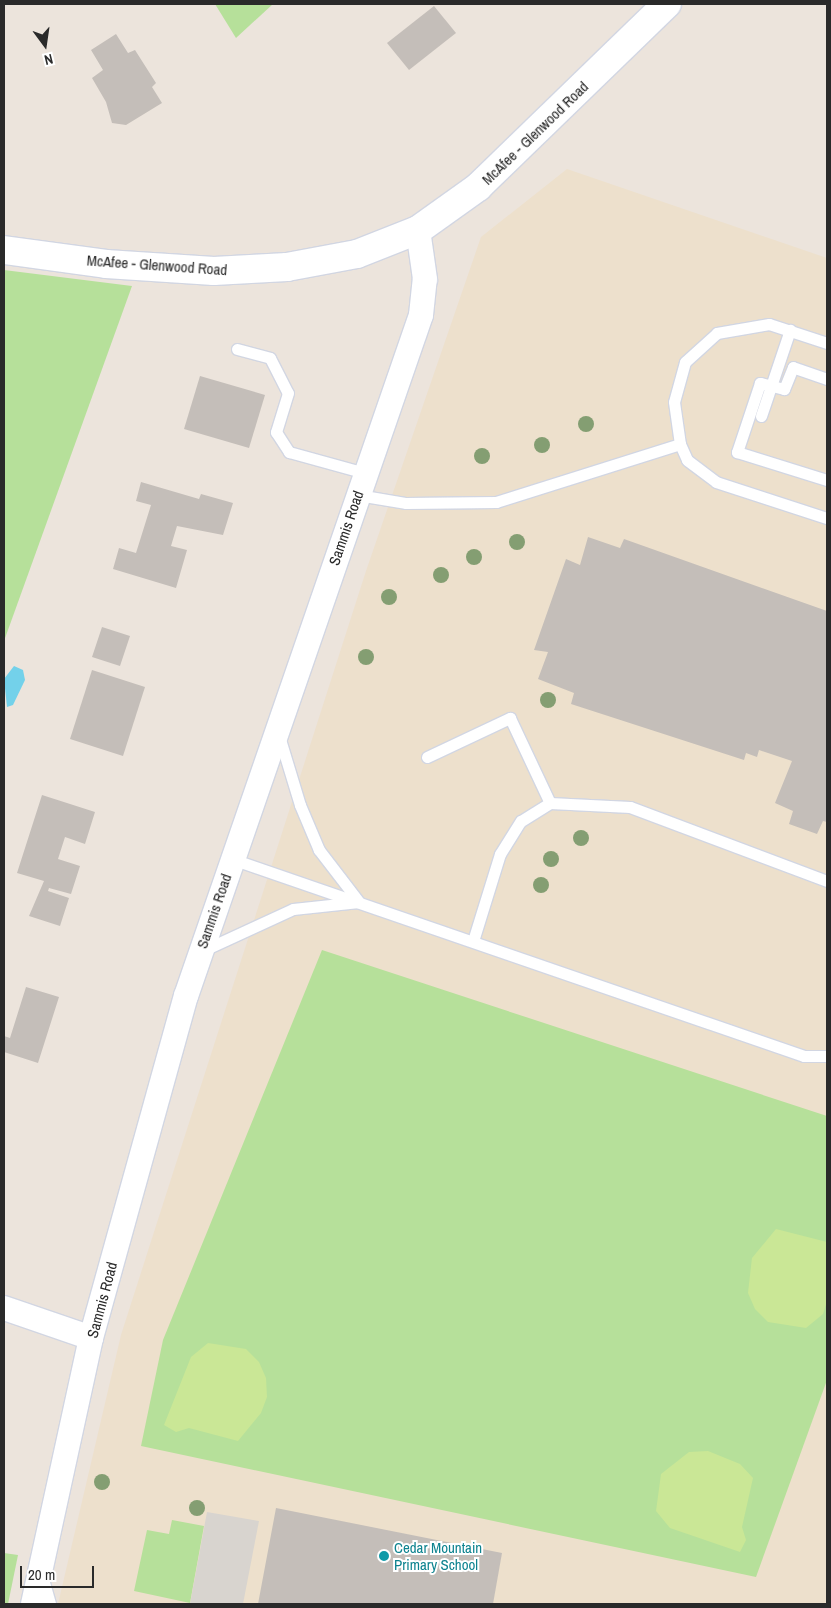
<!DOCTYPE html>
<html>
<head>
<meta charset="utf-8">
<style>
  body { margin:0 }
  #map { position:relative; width:831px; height:1608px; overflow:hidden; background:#ece4dc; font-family:"Archivo Narrow",sans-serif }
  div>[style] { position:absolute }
  .education>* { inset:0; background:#ede0cc }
  .green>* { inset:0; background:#b6e09a }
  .pitch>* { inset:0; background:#cae796 }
  .plaza>* { inset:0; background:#d8d4cf }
  .water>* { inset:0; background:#73d1ea }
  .building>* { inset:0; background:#c4beb9 }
  .roads { filter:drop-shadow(1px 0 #d2d6e2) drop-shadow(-1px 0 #d2d6e2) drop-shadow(0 1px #d2d6e2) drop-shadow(0 -1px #d2d6e2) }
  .lane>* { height:11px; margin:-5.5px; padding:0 5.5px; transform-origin:5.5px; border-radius:5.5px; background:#fff }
  .street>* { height:24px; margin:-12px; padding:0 12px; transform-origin:12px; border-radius:12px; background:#fff }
  .secondary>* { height:28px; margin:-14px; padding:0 14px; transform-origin:14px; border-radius:14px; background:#fff }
  .trees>* { width:16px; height:16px; margin:-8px; border-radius:50%; background:#849e72 }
  .dots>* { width:14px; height:14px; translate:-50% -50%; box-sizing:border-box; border:2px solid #fff; border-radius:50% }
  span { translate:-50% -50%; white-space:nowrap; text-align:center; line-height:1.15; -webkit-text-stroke:4px #fff; paint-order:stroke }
  .street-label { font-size:15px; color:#2a2a2a }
  .culture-label { font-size:15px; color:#0d838f }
  .left { translate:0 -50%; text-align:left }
  .frame { position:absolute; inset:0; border:5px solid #2a2a2a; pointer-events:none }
  .north { position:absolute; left:20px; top:20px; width:50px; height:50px; -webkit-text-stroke:4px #fff; paint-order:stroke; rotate:166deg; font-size:14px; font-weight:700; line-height:20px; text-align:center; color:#2a2a2a }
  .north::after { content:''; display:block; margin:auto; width:18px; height:22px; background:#2a2a2a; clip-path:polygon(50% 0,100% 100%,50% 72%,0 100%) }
  .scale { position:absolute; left:20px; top:1566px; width:74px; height:22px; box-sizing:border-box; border:2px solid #2a2a2a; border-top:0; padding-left:6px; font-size:15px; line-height:18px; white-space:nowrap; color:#2a2a2a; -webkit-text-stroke:4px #fff; paint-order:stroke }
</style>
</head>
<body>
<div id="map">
  <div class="education">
    <div style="clip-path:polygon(567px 169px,827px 258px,827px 1604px,58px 1604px,121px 1335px,366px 571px,481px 237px)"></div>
  </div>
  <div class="green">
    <div style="clip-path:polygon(215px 4px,273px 4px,236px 38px)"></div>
    <div style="clip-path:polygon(4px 270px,132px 286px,4px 641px)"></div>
    <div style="clip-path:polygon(322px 950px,827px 1116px,827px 1380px,756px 1577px,141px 1446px,163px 1340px)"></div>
    <div style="clip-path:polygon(172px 1520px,204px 1526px,190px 1603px,134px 1591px,147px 1530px,169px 1534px)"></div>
    <div style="clip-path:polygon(4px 1553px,18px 1555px,8px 1604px,4px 1604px)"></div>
  </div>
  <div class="pitch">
    <div style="clip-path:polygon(776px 1229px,827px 1242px,827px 1301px,823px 1314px,806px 1328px,768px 1322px,755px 1309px,748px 1293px,752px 1258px)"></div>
    <div style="clip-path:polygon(208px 1343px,246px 1349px,259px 1362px,266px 1378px,267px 1397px,261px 1413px,238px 1441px,189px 1428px,176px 1432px,164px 1425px,191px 1357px)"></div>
    <div style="clip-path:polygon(708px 1451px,740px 1464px,753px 1478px,742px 1527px,746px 1540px,740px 1552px,670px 1528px,656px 1511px,661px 1474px,689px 1452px)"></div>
  </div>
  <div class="plaza">
    <div style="clip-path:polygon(207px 1512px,259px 1521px,243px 1604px,190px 1604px)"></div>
  </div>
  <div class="water">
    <div style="clip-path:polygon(14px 666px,23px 670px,25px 680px,13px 705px,7px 707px,4px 679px)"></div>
  </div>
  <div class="building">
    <div style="clip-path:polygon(434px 6px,456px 33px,409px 70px,387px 43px)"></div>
    <div style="clip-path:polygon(116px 34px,128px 53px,135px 50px,156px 83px,152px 87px,162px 103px,126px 125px,112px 123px,106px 102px,92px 78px,103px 70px,91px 50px)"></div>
    <div style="clip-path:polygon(200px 376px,265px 395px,249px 448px,184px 429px)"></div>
    <div style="clip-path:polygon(141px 482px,199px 499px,201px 494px,233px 503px,223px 535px,177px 526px,171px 546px,187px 550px,176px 588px,113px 569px,119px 548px,136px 553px,151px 505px,136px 501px)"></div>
    <div style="clip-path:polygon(588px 537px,620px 548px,624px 539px,827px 611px,827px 822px,823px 821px,817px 834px,789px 824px,793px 811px,775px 803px,792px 761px,759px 750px,757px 757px,746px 753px,744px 760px,571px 704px,574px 693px,538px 679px,548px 652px,534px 650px,566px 559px,580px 565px)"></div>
    <div style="clip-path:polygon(102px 627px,130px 636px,120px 666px,92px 657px)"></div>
    <div style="clip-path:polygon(92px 670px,145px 687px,123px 756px,70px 739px)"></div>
    <div style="clip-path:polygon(42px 795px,95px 812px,85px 844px,65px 837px,58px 859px,80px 866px,71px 894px,49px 888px,48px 891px,69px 898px,60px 926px,29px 916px,44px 881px,17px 873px)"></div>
    <div style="clip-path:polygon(26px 987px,59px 997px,38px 1063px,4px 1052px,4px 1036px,10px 1038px)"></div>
    <div style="clip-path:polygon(276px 1508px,502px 1553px,493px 1604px,258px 1604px)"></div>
  </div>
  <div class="roads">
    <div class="lane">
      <div style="left:827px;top:343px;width:61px;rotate:-161.9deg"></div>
      <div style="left:769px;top:324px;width:53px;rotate:170.2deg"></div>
      <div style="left:717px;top:333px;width:43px;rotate:137.8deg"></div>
      <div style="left:685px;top:362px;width:41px;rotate:105.4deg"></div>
      <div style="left:674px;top:402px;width:42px;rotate:81.9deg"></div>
      <div style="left:680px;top:444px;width:17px;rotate:66deg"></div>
      <div style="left:687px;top:460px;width:36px;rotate:37deg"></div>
      <div style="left:716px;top:482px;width:117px;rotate:18deg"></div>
      <div style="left:237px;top:349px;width:34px;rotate:15deg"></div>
      <div style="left:270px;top:358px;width:39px;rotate:63deg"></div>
      <div style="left:288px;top:393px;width:41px;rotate:107.1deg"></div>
      <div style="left:276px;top:432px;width:24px;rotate:57deg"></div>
      <div style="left:289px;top:452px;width:79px;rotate:15.4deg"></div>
      <div style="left:827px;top:379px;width:36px;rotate:-161deg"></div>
      <div style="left:793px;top:367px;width:24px;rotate:112deg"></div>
      <div style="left:784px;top:389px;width:25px;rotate:-166deg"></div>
      <div style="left:760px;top:383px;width:73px;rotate:108.4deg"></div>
      <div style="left:737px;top:452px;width:94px;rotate:17.3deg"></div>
      <div style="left:761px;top:416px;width:91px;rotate:-71.4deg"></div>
      <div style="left:358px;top:495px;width:49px;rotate:9.5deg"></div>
      <div style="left:406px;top:503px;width:90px;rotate:-0.6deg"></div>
      <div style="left:496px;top:502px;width:193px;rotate:-17.5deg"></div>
      <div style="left:427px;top:757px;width:92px;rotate:-25.2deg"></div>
      <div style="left:510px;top:718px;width:94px;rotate:64.8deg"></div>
      <div style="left:232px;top:859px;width:605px;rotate:19deg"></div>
      <div style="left:804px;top:1056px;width:23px"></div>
      <div style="left:473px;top:941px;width:91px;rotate:-72.8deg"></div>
      <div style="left:500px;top:854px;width:39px;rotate:-58deg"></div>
      <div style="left:521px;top:821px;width:34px;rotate:-32deg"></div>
      <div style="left:550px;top:803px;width:80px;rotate:2.9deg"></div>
      <div style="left:630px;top:807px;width:210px;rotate:20.6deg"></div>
      <div style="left:204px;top:950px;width:98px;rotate:-24.7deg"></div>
      <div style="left:293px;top:909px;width:66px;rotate:-6.1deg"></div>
      <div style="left:359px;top:902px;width:66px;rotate:-127.6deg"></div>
      <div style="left:319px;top:850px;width:49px;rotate:-112.9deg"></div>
      <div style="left:300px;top:805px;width:72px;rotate:-106.9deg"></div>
      <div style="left:43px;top:1579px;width:26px;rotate:74deg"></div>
    </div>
    <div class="street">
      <div style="left:4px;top:1308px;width:92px;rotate:19deg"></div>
      <div style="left:33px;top:1604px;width:272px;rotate:-77.7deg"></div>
      <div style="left:91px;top:1338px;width:355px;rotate:-74.5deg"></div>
      <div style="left:186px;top:996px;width:720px;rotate:-70.96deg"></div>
      <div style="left:421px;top:315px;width:36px;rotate:-84deg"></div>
      <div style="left:425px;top:279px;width:49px;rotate:-98.1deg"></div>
    </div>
    <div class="secondary">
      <div style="left:4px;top:250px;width:103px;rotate:7.8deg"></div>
      <div style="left:106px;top:264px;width:108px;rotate:3.7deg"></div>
      <div style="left:214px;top:271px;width:73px;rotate:-3.1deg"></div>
      <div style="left:287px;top:267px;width:71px;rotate:-10.5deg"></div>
      <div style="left:357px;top:254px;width:66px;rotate:-21.5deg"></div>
      <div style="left:418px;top:230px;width:74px;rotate:-35.6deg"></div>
      <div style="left:478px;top:187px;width:263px;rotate:-44.1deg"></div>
    </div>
  </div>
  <div class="trees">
    <div style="left:586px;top:424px"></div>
    <div style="left:542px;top:445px"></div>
    <div style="left:482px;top:456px"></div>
    <div style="left:517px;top:542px"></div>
    <div style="left:474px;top:557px"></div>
    <div style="left:441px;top:575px"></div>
    <div style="left:389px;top:597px"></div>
    <div style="left:366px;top:657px"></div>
    <div style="left:548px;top:700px"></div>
    <div style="left:581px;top:838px"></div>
    <div style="left:551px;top:859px"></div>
    <div style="left:541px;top:885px"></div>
    <div style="left:102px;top:1482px"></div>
    <div style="left:197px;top:1508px"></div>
  </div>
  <div class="dots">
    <div style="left:384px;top:1556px;background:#0f9aa8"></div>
  </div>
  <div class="street-label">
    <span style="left:535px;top:133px;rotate:-44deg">McAfee - Glenwood Road</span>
    <span style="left:157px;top:265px;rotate:4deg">McAfee - Glenwood Road</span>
    <span style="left:346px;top:528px;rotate:-71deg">Sammis Road</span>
    <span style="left:214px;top:911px;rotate:-71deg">Sammis Road</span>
    <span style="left:102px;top:1300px;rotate:-75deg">Sammis Road</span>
  </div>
  <div class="culture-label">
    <span class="left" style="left:394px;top:1556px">Cedar Mountain<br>Primary School</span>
  </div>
  <div class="frame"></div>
  <div class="north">N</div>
  <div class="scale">20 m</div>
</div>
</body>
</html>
